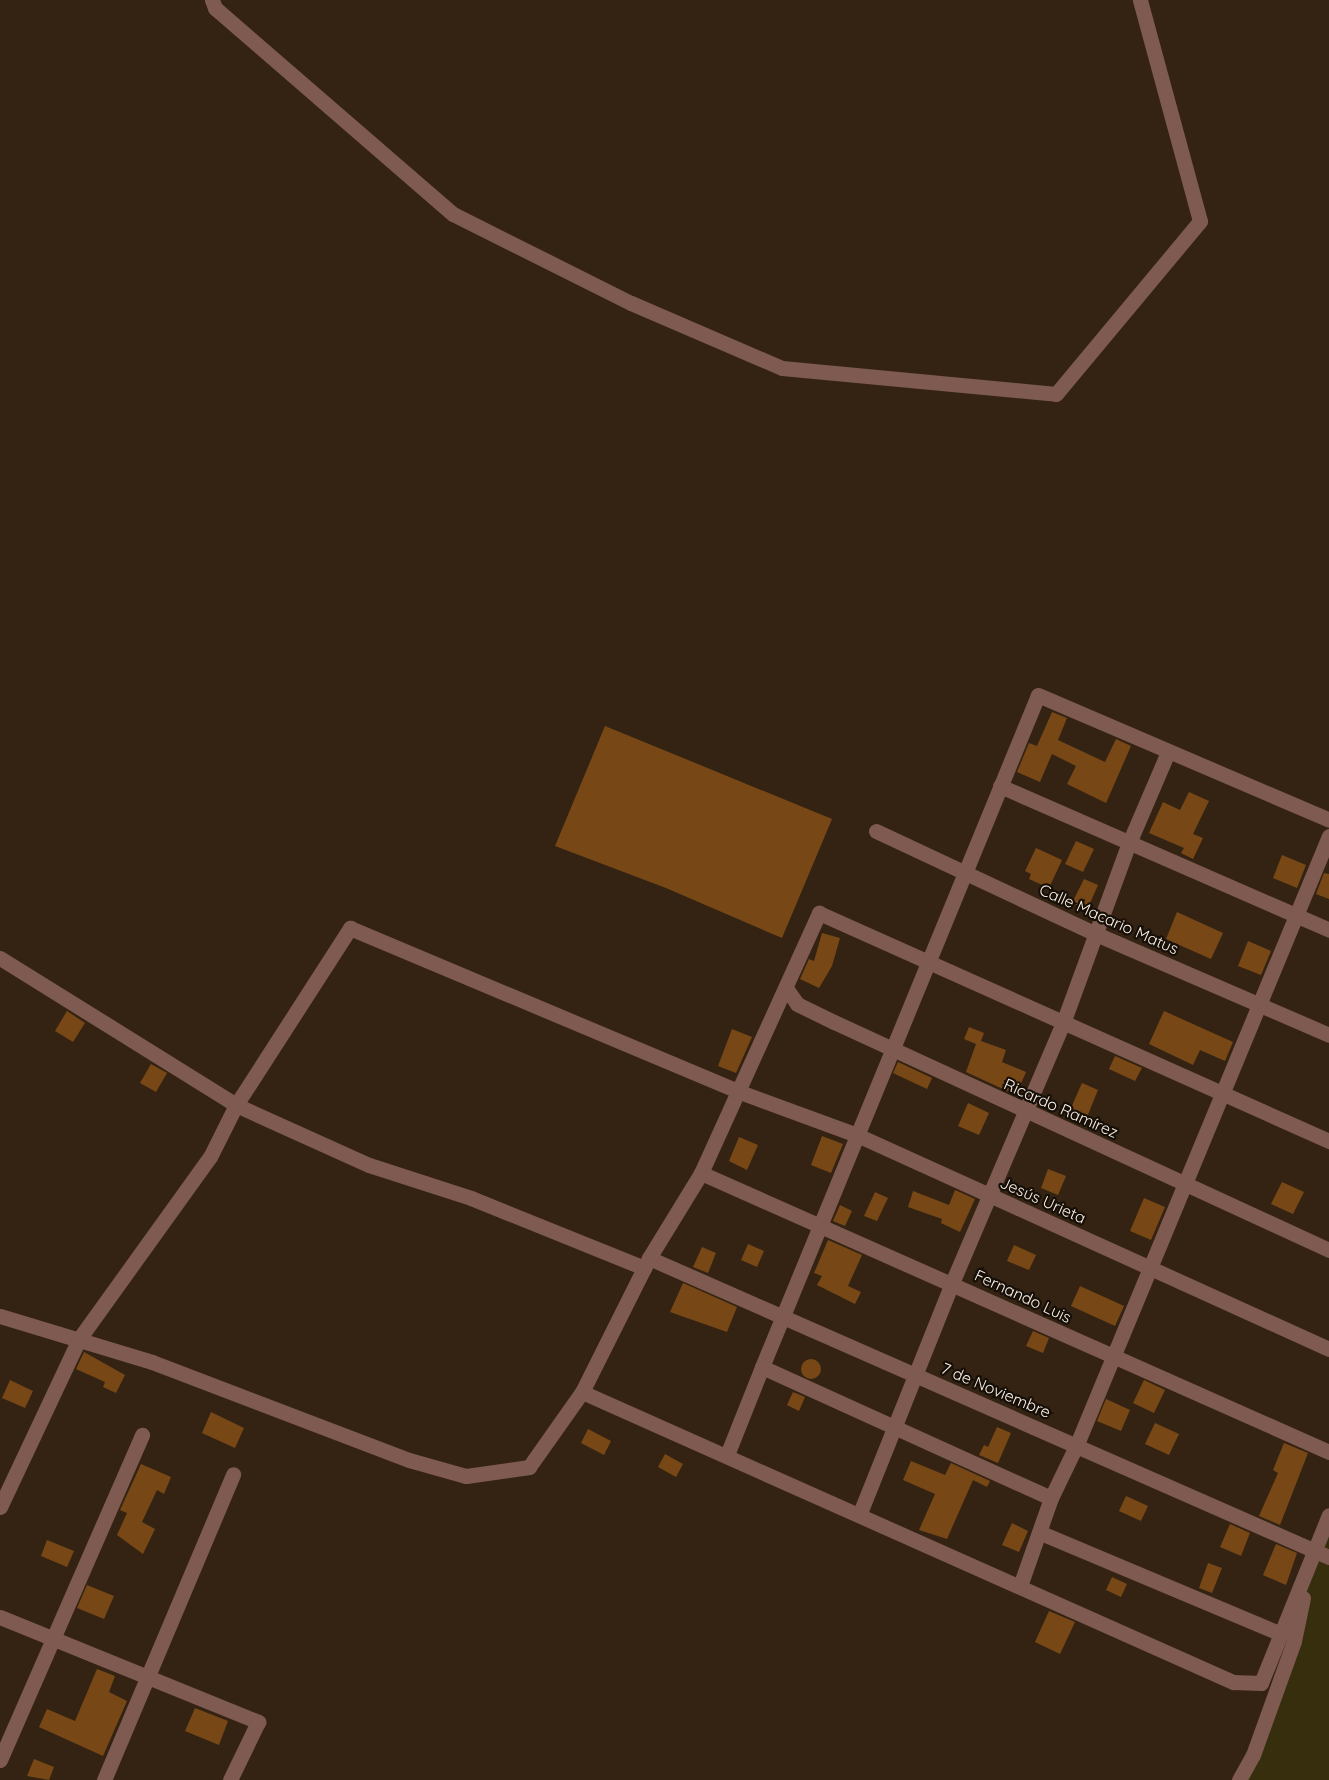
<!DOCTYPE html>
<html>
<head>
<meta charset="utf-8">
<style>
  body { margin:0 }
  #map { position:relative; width:1329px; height:1780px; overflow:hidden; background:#342313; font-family:Quicksand,sans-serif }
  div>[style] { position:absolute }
  .sand>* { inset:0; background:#372e0e }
  .building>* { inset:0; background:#774815 }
  .round { border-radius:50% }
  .minor>* { height:15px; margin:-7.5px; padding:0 7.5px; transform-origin:7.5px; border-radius:7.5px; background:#7e5a50 }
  span { translate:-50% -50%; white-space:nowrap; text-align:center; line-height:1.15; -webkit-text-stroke:4.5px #160f08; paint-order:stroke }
  .street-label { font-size:16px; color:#fcf1e7 }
</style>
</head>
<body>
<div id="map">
  <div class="sand">
    <div style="clip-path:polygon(1329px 1515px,1329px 1780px,1239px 1780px)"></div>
  </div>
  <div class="building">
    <div style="clip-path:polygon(1052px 712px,1067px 718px,1058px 740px,1105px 762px,1116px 739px,1131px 746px,1106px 803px,1067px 784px,1076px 766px,1052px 754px,1040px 782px,1017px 772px,1029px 743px,1037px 746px)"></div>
    <div style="clip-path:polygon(605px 726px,832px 819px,782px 938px,666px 888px,555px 846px)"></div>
    <div style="clip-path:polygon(1189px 792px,1209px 801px,1193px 834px,1203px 838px,1193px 859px,1181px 853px,1184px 848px,1149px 833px,1163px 802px,1180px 810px)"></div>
    <div style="clip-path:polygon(1076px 841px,1094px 849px,1083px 872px,1065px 864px)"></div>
    <div style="clip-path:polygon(1036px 848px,1062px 860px,1049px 888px,1029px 879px,1031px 874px,1025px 871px)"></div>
    <div style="clip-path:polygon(1282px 855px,1306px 865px,1297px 888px,1273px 878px)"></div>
    <div style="clip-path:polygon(1324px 873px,1329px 874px,1329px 899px,1316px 894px)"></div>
    <div style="clip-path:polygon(1084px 879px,1098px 885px,1087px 910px,1072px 903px)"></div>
    <div style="clip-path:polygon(1177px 912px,1223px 933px,1211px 959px,1166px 939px)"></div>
    <div style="clip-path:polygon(822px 933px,840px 938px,832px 966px,819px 988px,800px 979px,809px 959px,814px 961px)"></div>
    <div style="clip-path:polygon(1248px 941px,1271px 951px,1261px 975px,1238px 966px)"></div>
    <div style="clip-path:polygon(67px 1011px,85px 1023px,73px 1042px,55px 1031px)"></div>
    <div style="clip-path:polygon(1164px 1011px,1233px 1042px,1225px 1061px,1200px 1050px,1193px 1065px,1149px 1044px)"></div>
    <div style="clip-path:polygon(969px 1027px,984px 1033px,981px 1041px,1006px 1050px,1002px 1062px,1026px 1072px,1016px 1095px,966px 1072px,976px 1044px,964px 1039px)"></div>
    <div style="clip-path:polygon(732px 1029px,752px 1037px,736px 1073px,718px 1066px)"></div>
    <div style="clip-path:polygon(1115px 1056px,1142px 1068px,1135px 1081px,1109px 1069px)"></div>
    <div style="clip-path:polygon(898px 1062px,932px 1078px,927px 1089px,893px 1073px)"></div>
    <div style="clip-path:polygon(151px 1064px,167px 1073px,156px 1092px,140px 1083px)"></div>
    <div style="clip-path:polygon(1082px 1083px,1098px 1090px,1087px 1117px,1070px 1110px)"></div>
    <div style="clip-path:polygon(968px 1103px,989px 1113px,979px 1135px,958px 1126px)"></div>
    <div style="clip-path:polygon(822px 1136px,843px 1144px,831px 1173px,811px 1165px)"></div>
    <div style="clip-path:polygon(739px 1137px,758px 1145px,747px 1170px,729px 1161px)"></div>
    <div style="clip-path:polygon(1048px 1169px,1066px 1176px,1058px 1195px,1041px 1188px)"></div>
    <div style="clip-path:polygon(1282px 1182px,1304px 1192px,1293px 1214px,1271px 1204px)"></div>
    <div style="clip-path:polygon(955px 1190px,975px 1199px,960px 1232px,941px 1223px,942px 1219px,908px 1207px,913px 1191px,949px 1205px)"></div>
    <div style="clip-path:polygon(875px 1192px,888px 1198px,877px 1221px,864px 1216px)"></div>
    <div style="clip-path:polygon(1144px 1198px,1165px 1207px,1151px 1240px,1130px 1231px)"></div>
    <div style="clip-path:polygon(840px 1205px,852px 1211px,845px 1226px,833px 1221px)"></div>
    <div style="clip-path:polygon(828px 1240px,862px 1255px,848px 1286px,861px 1292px,855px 1304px,817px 1285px,822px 1276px,814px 1273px)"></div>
    <div style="clip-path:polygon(748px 1244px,764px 1251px,757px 1267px,741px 1260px)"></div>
    <div style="clip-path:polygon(1014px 1245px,1036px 1255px,1029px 1270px,1007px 1261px)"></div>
    <div style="clip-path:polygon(702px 1247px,716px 1253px,708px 1273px,693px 1267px)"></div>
    <div style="clip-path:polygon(683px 1283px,737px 1307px,727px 1332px,670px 1312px)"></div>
    <div style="clip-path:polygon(1080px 1286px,1124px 1306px,1115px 1326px,1071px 1306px)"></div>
    <div style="clip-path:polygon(1033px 1331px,1049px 1338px,1043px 1353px,1026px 1346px)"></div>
    <div style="clip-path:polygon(84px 1352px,125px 1375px,116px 1393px,103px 1387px,105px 1382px,76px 1369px)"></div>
    <div class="round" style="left:801px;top:1359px;width:20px;height:20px"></div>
    <div style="clip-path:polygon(10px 1380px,33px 1391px,25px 1408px,2px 1398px)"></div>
    <div style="clip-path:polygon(1144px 1380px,1165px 1390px,1154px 1413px,1133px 1403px)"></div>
    <div style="clip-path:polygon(793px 1392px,805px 1397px,799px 1411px,787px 1405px)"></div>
    <div style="clip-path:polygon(1106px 1399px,1130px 1410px,1121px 1431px,1097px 1421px)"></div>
    <div style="clip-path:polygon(211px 1412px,244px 1428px,235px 1448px,202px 1433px)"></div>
    <div style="clip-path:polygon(1155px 1423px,1179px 1434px,1169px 1455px,1145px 1444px)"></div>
    <div style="clip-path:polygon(997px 1427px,1011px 1433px,998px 1463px,979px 1455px,984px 1445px,988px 1447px)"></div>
    <div style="clip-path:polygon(588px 1429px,611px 1441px,604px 1455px,581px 1443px)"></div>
    <div style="clip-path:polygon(1284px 1443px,1308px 1453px,1280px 1525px,1259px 1516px,1278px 1473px,1273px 1470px)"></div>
    <div style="clip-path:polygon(665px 1454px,683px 1464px,676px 1477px,658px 1467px)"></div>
    <div style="clip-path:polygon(911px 1461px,945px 1475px,951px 1463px,990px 1481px,987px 1487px,973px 1480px,947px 1539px,919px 1530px,935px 1494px,903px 1480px)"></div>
    <div style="clip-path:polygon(141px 1464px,171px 1477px,164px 1494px,157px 1490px,142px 1522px,155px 1529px,143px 1554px,117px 1535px,127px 1513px,120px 1510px)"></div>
    <div style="clip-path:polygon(1126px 1496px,1148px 1506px,1141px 1521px,1119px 1511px)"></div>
    <div style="clip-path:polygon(1012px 1523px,1028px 1531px,1019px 1552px,1002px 1545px)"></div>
    <div style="clip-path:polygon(1230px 1524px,1250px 1533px,1241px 1556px,1220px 1547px)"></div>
    <div style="clip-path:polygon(47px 1540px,74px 1551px,67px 1567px,41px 1556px)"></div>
    <div style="clip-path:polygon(1276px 1544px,1297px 1553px,1286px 1585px,1263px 1575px)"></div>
    <div style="clip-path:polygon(1208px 1563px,1222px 1568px,1212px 1593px,1199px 1588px)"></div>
    <div style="clip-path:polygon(1112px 1577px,1127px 1584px,1121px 1597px,1106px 1590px)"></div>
    <div style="clip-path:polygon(87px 1585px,114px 1596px,104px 1619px,77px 1608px)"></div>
    <div style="clip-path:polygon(1049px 1611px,1075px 1622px,1060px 1654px,1035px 1642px)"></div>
    <div style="clip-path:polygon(97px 1669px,115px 1676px,109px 1692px,127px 1701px,103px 1756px,39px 1727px,47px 1709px,75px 1721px)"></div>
    <div style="clip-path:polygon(195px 1708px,228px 1721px,219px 1745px,185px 1731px)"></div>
    <div style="clip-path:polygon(34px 1759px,54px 1767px,49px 1780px,27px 1776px)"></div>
  </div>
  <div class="minor">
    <div style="left:212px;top:0;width:9px;rotate:69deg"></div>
    <div style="left:215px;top:8px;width:315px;rotate:40.9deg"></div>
    <div style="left:453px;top:214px;width:199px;rotate:26.6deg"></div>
    <div style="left:631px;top:303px;width:164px;rotate:23.3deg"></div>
    <div style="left:782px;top:368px;width:275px;rotate:5.4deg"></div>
    <div style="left:1056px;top:394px;width:225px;rotate:-50.2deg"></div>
    <div style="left:1200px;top:221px;width:229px;rotate:-105.2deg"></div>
    <div style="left:1000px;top:786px;width:359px;rotate:23.6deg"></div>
    <div style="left:876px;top:831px;width:243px;rotate:25.1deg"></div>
    <div style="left:1096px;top:934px;width:254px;rotate:23.4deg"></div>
    <div style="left:0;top:958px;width:278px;rotate:31.9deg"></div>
    <div style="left:236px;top:1105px;width:146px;rotate:24.3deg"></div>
    <div style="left:369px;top:1165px;width:107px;rotate:17.9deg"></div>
    <div style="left:471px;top:1198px;width:187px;rotate:22deg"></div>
    <div style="left:786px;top:988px;width:19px;rotate:55deg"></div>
    <div style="left:797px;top:1004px;width:41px;rotate:25.9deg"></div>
    <div style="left:834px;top:1022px;width:545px;rotate:24.73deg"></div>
    <div style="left:701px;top:1173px;width:687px;rotate:23.95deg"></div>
    <div style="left:649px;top:1258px;width:743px;rotate:23.74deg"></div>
    <div style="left:0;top:1316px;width:159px;rotate:16.8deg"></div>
    <div style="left:152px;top:1362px;width:275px;rotate:20.9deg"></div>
    <div style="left:409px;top:1460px;width:59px;rotate:15.7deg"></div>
    <div style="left:466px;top:1476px;width:64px;rotate:-8.1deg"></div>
    <div style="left:529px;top:1467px;width:92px;rotate:-54.8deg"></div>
    <div style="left:582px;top:1392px;width:150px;rotate:-63.4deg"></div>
    <div style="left:649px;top:1258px;width:100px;rotate:-58.5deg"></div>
    <div style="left:701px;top:1173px;width:286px;rotate:-65.6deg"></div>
    <div style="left:819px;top:913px;width:559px;rotate:24.09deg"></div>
    <div style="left:762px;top:1367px;width:726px;rotate:-67.67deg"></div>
    <div style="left:1038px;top:695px;width:317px;rotate:23.2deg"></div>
    <div style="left:582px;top:1392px;width:713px;rotate:24.01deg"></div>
    <div style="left:1233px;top:1682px;width:28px;rotate:2deg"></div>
    <div style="left:1261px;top:1683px;width:181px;rotate:-68deg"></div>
    <div style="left:727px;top:1455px;width:95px;rotate:-68.3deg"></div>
    <div style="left:762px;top:1367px;width:317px;rotate:24.4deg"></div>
    <div style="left:0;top:1507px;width:186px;rotate:-64.8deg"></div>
    <div style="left:79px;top:1339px;width:224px;rotate:-54.3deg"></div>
    <div style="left:210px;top:1157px;width:58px;rotate:-63.4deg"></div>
    <div style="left:236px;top:1105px;width:211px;rotate:-57.2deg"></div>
    <div style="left:350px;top:928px;width:423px;rotate:22.8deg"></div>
    <div style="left:740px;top:1092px;width:125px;rotate:20.2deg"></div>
    <div style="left:857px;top:1135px;width:518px;rotate:24.39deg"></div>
    <div style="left:860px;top:1513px;width:248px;rotate:-68.2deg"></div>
    <div style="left:952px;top:1283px;width:283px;rotate:-66.9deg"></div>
    <div style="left:1063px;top:1023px;width:192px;rotate:-69.9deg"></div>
    <div style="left:1129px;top:843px;width:99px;rotate:-66.8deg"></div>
    <div style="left:1041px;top:1533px;width:260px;rotate:22.8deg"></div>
    <div style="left:1020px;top:1586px;width:93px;rotate:-70.6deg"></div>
    <div style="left:1051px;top:1498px;width:60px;rotate:-64.3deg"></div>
    <div style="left:1077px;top:1444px;width:658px;rotate:-67.49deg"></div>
    <div style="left:0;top:1617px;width:279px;rotate:22.1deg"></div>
    <div style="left:258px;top:1722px;width:64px;rotate:115.8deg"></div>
    <div style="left:0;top:1760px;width:355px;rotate:-66.4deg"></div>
    <div style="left:104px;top:1780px;width:332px;rotate:-67.1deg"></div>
    <div style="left:1239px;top:1780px;width:29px;rotate:-61deg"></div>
    <div style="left:1253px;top:1755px;width:121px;rotate:-70.2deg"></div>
    <div style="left:1294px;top:1641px;width:44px;rotate:-78.2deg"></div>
  </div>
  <div class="street-label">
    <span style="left:1109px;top:919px;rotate:24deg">Calle Macario Matus</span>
    <span style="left:1061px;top:1108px;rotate:24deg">Ricardo Ramírez</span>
    <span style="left:1043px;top:1200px;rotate:24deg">Jesús Urieta</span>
    <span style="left:1023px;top:1296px;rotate:25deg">Fernando Luis</span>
    <span style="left:996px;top:1390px;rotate:23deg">7 de Noviembre</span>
  </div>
</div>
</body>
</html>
